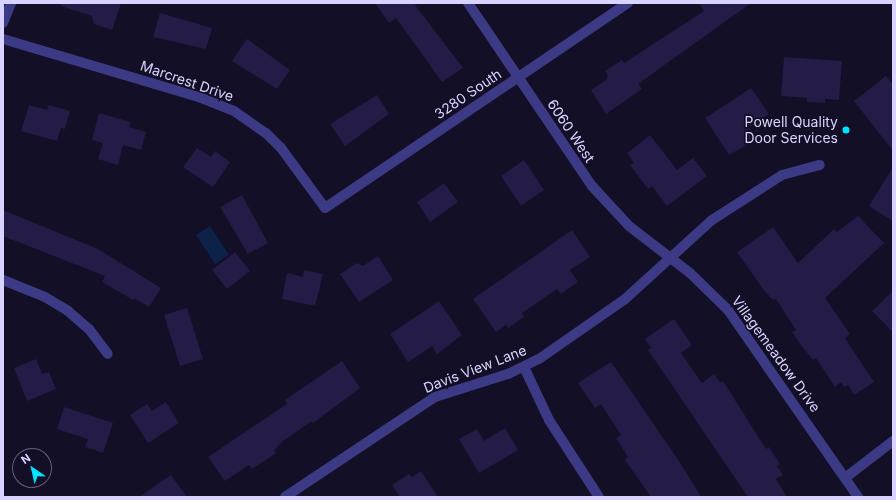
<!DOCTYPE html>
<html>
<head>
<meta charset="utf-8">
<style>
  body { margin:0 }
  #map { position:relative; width:896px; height:500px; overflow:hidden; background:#130f26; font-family:Inter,sans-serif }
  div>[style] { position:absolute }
  .water>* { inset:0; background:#0c2248 }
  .building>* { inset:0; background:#241b47 }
  .street>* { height:10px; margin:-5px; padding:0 5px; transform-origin:5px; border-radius:5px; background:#3d3a85 }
  .dots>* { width:11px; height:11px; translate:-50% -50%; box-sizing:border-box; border:2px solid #130f26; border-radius:50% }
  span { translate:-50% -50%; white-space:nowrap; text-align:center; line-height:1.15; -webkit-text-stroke:3.5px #130f26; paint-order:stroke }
  .street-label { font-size:14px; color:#d9d4ff }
  .poi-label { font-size:14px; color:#d9d4ff }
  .right { translate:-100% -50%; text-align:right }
  .frame { position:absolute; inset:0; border:4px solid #d9d4ff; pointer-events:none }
  .north { position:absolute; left:12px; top:448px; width:40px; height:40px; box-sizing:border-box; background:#130f26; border:1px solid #625e7d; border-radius:50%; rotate:326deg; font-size:11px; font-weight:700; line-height:16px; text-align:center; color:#d9d4ff }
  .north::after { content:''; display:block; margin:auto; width:14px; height:18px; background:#00e5ff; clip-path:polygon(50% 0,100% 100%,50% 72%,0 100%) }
</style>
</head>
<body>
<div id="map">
  <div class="water">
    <div style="clip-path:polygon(210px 226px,229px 255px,215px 264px,196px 235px)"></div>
  </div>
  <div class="building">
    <div style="clip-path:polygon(61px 3px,121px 3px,112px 30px,94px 24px,92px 16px,61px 6px)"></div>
    <div style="clip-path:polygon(375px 3px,417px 3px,415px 5px,463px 68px,442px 82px,396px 18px,389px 23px)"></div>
    <div style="clip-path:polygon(699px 3px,751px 3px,638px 84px,642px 89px,606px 114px,591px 90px,606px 80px,608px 76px,605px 71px,622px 60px,624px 63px,704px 11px)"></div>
    <div style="clip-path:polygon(160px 13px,212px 28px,206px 49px,153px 37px)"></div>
    <div style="clip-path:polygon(247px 39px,290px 70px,277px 89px,232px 61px)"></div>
    <div style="clip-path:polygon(784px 57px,842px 61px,839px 100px,825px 99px,825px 103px,807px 102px,807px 98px,781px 96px)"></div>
    <div style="clip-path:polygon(886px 76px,893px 84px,893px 151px,854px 101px)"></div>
    <div style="clip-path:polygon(751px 88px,769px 114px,748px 127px,757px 139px,729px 155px,705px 118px)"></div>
    <div style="clip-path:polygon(377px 95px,389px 114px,345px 146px,330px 124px)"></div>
    <div style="clip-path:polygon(29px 105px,47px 110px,49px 105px,70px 111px,65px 129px,61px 128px,57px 141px,21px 131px)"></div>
    <div style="clip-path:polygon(99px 113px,131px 122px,129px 127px,146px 132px,141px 150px,123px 145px,118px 165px,98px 159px,103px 143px,92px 140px)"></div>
    <div style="clip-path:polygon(650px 135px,677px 170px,693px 158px,707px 176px,667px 206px,652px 186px,648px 189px,630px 165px,634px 163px,627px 153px)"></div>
    <div style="clip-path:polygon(197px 148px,211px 157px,215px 151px,230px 162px,213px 187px,183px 167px)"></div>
    <div style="clip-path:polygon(524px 160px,544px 190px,521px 206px,501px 176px)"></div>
    <div style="clip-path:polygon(893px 167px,893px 221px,869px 206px)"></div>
    <div style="clip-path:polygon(444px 183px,458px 202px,430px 222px,417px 202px)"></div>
    <div style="clip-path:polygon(242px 195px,268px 243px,248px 254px,220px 207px)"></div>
    <div style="clip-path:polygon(3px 210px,98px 249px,161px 288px,149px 307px,134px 298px,133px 300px,102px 282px,105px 276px,3px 236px)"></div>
    <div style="clip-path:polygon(858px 216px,884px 243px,825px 298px,850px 334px,845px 338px,874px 382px,854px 395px,848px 385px,844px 387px,841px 382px,835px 387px,816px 358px,813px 360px,804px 349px,792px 332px,796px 330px,776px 299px,773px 300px,763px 289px,737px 252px,773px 227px,798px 263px,834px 229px,837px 232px)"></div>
    <div style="clip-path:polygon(572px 230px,590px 257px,570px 270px,578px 282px,561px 294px,557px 289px,522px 313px,524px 317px,508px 328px,506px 325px,496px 332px,473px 299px)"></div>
    <div style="clip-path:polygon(235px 252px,250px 271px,227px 289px,212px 270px)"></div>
    <div style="clip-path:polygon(378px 256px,393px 280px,359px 302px,340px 274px,357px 263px,363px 266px)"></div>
    <div style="clip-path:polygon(304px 270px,323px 274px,315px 306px,282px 299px,287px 273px,303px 277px)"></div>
    <div style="clip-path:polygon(893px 291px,893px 332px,872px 311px)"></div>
    <div style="clip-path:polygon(439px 301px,462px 335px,437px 354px,432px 346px,408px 362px,390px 334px)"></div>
    <div style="clip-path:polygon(187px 308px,203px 359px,180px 366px,164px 315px)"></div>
    <div style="clip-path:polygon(674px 319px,692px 345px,681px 353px,702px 383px,714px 374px,720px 382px,723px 381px,766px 449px,769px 447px,780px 464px,777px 466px,783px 475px,776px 479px,787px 497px,748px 497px,648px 350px,651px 348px,645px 339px)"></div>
    <div style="clip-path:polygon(36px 359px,42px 374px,49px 372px,56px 389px,27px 401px,14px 368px)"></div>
    <div style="clip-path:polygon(342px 361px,360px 388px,313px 423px,312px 421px,283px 441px,274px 450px,276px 453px,252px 469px,249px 465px,225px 481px,208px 457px,287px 404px,285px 400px)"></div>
    <div style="clip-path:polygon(611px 362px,679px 461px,701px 497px,651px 497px,625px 460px,628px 457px,616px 438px,621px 435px,601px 404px,595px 408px,578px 383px)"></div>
    <div style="clip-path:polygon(166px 402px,179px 423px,148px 443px,130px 415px,147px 404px,152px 411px)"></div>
    <div style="clip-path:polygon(64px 407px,113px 423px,103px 453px,85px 447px,88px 439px,57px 429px)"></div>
    <div style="clip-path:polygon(505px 428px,518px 450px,479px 473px,459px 439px,477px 429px,484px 441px)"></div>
    <div style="clip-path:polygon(421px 471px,438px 497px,400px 497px,392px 485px,409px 474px,412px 477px)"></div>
    <div style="clip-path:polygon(171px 475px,187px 497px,139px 497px)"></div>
  </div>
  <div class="street">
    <div style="left:468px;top:3px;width:221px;rotate:55.9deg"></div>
    <div style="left:592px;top:186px;width:54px;rotate:47.2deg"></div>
    <div style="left:629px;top:226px;width:77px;rotate:37.6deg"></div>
    <div style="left:690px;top:273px;width:53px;rotate:44.2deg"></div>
    <div style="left:728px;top:310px;width:228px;rotate:55.2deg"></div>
    <div style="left:3px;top:23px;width:22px;rotate:-68deg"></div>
    <div style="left:3px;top:39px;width:204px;rotate:16.5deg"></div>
    <div style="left:199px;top:97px;width:38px;rotate:22deg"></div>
    <div style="left:234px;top:111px;width:39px;rotate:35deg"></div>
    <div style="left:266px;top:133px;width:21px;rotate:45deg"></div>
    <div style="left:281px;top:148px;width:74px;rotate:53.7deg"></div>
    <div style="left:325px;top:208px;width:366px;rotate:-34.1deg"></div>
    <div style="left:3px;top:280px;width:45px;rotate:22deg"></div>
    <div style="left:45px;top:297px;width:27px;rotate:31deg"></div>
    <div style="left:68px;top:311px;width:28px;rotate:41deg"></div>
    <div style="left:89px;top:329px;width:31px;rotate:53deg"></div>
    <div style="left:524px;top:367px;width:59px;rotate:64.7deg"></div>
    <div style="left:549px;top:420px;width:92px;rotate:57deg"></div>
    <div style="left:845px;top:478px;width:61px;rotate:-37.6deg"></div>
    <div style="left:285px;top:497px;width:180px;rotate:-33.7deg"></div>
    <div style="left:435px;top:397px;width:77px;rotate:-17.5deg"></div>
    <div style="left:508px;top:374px;width:34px;rotate:-26deg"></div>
    <div style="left:539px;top:359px;width:103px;rotate:-34.8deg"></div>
    <div style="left:624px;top:300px;width:119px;rotate:-42.3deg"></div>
    <div style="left:712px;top:220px;width:83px;rotate:-32.7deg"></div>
    <div style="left:782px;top:175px;width:39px;rotate:-15deg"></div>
  </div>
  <div class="dots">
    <div style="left:846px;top:130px;background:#00e5ff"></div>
  </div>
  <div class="street-label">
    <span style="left:187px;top:81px;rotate:19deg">Marcrest Drive</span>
    <span style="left:468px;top:94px;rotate:-34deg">3280 South</span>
    <span style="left:571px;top:131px;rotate:56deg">6060 West</span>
    <span style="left:776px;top:354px;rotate:54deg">Villagemeadow Drive</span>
    <span style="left:475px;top:369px;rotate:-21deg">Davis View Lane</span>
  </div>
  <div class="poi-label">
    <span class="right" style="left:838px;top:130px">Powell Quality<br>Door Services</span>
  </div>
  <div class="frame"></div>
  <div class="north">N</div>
</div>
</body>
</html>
